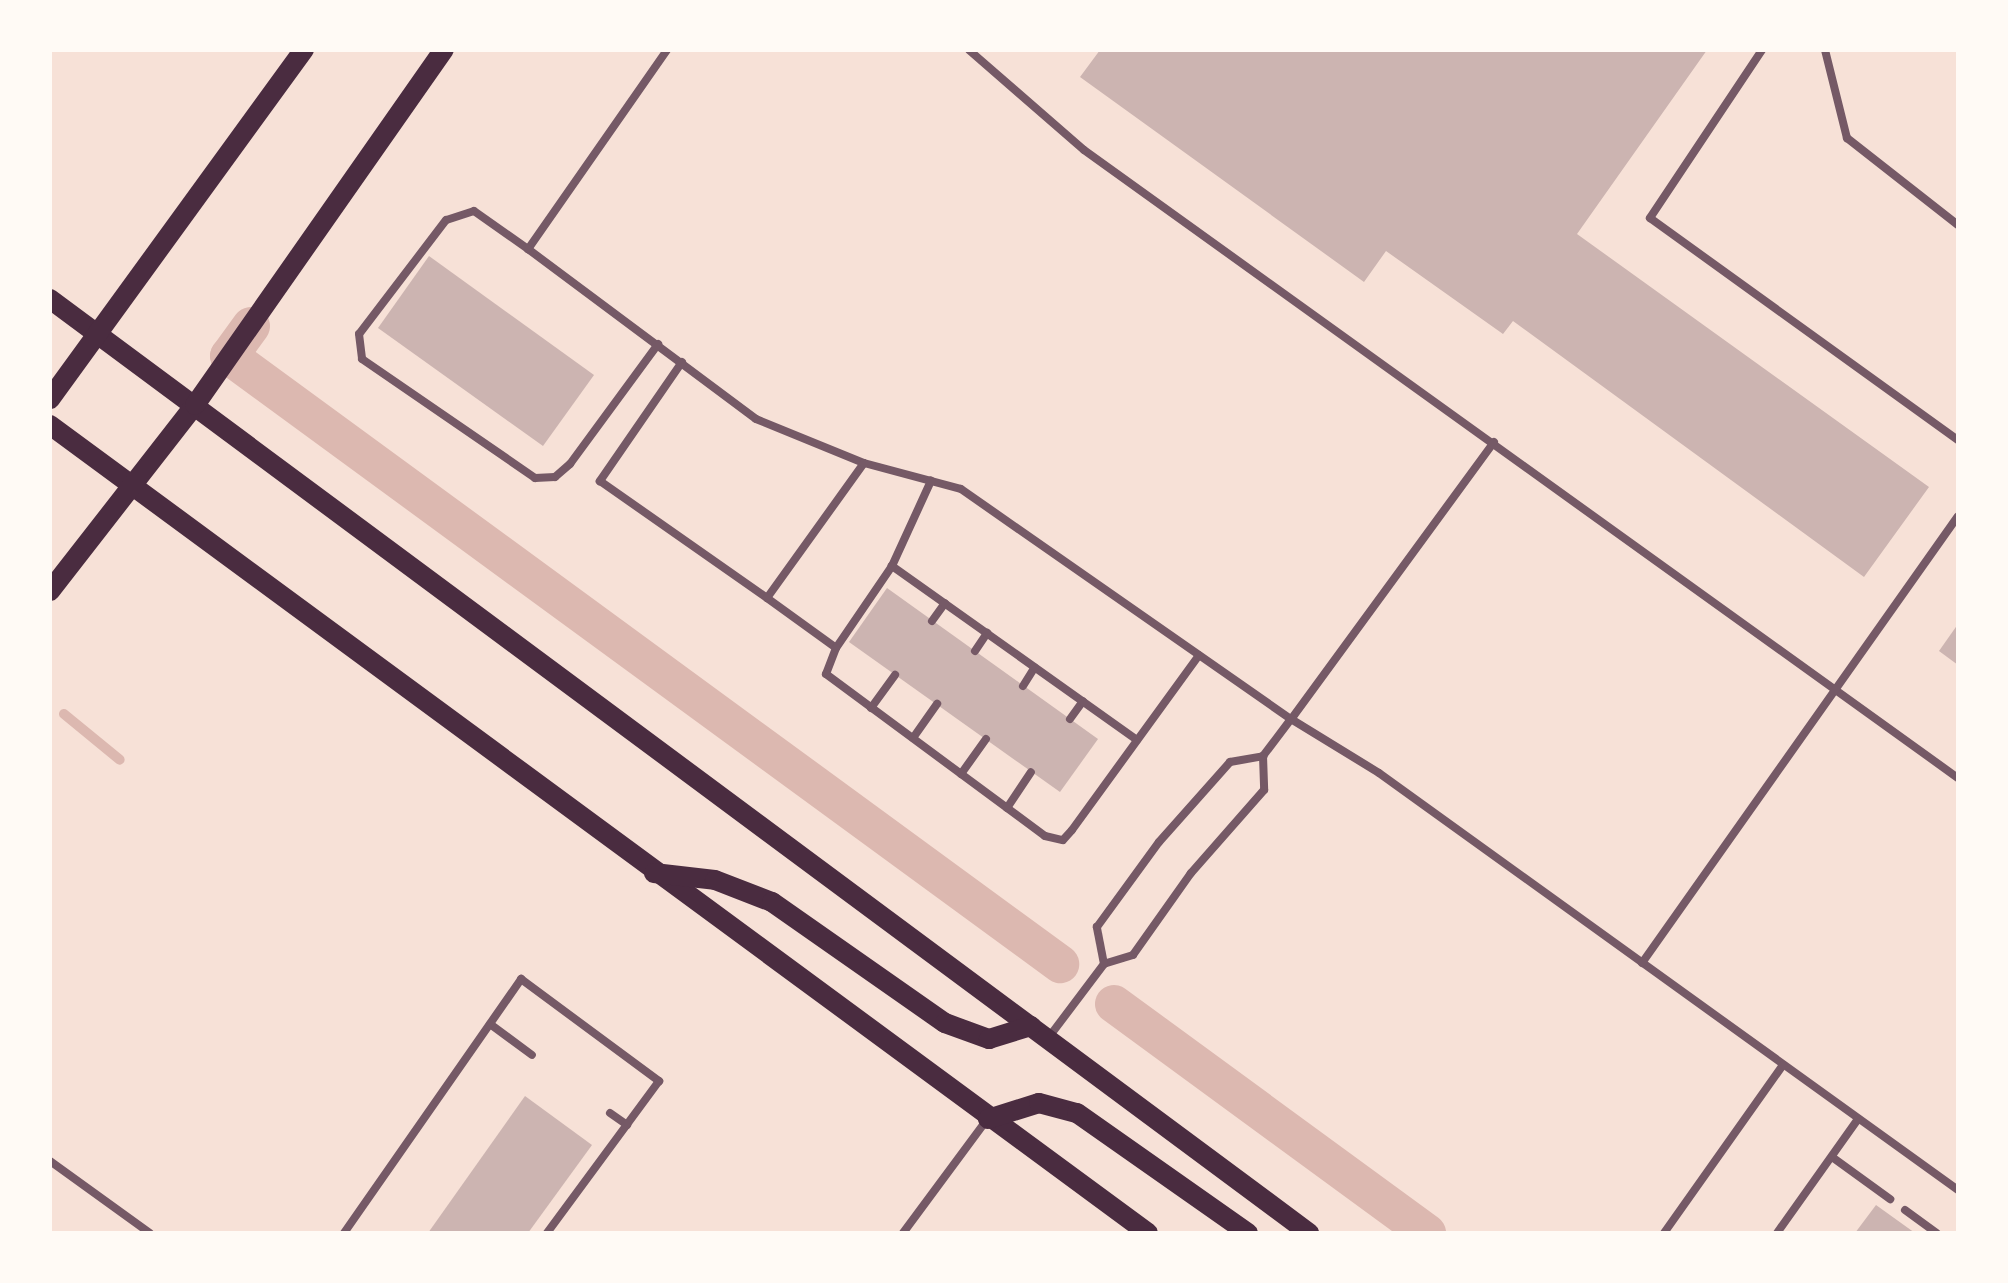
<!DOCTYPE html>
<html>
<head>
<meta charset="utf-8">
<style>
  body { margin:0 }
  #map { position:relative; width:2008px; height:1283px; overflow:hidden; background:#f7e1d7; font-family:Poppins,sans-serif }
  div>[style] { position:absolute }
  .stream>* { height:10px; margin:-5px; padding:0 5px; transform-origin:5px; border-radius:5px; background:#dcb8b0 }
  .canal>* { height:38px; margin:-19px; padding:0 19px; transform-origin:19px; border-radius:19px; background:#dcb8b0 }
  .building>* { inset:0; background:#ccb4b1 }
  .service>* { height:8px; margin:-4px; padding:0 4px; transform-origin:4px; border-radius:4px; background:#755966 }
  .secondary>* { height:20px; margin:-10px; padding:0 10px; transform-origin:10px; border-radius:10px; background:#4a2c40 }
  span { translate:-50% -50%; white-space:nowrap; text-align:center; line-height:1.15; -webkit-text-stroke:8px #fffaf5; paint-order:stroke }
  .frame { position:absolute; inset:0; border:52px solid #fffaf5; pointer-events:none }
</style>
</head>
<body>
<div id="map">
  <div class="stream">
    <div style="left:64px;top:714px;width:72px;rotate:39.4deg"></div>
  </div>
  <div class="canal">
    <div style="left:251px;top:326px;width:37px;rotate:126deg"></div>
    <div style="left:229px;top:356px;width:1030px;rotate:36.19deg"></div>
    <div style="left:1114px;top:1004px;width:388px;rotate:36.2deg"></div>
  </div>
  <div class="building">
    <div style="clip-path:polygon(1100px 50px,1707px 50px,1577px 234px,1929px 487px,1864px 577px,1513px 321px,1503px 334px,1386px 251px,1364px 282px,1080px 77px)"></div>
    <div style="clip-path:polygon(429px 256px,594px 375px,543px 446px,378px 328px)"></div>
    <div style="clip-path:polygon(887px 588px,1098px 739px,1060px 792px,849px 642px)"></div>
    <div style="clip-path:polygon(1958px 624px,1958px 665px,1939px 651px)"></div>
    <div style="clip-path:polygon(525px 1096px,592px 1145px,528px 1233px,428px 1233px)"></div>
    <div style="clip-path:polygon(1876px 1205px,1915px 1233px,1855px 1233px)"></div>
  </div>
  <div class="service">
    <div style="left:667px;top:50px;width:243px;rotate:124.9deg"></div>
    <div style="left:528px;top:249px;width:284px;rotate:36.7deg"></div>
    <div style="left:756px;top:419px;width:117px;rotate:22.2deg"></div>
    <div style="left:969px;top:50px;width:152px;rotate:41deg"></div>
    <div style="left:1084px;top:150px;width:1076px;rotate:35.7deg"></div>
    <div style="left:1762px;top:50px;width:202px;rotate:123.7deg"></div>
    <div style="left:1650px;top:218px;width:380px;rotate:35.8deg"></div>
    <div style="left:1825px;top:50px;width:91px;rotate:76deg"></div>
    <div style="left:1847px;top:138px;width:141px;rotate:38.1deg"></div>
    <div style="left:528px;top:249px;width:66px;rotate:-144.9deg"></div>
    <div style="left:474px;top:211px;width:29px;rotate:162deg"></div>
    <div style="left:446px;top:220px;width:143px;rotate:127.3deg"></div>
    <div style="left:359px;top:334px;width:25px;rotate:83deg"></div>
    <div style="left:362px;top:359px;width:210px;rotate:34.5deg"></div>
    <div style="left:535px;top:478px;width:20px;rotate:-3deg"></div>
    <div style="left:555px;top:477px;width:20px;rotate:-41deg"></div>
    <div style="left:570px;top:464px;width:149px;rotate:-53.7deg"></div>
    <div style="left:682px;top:362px;width:145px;rotate:124.6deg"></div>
    <div style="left:600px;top:481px;width:204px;rotate:35deg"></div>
    <div style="left:767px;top:598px;width:166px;rotate:-54.3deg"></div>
    <div style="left:864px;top:463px;width:100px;rotate:15deg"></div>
    <div style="left:961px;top:489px;width:402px;rotate:34.9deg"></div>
    <div style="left:1291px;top:719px;width:46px;rotate:127.1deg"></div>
    <div style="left:1263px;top:756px;width:34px;rotate:88deg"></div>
    <div style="left:1264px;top:790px;width:111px;rotate:131.3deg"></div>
    <div style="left:1191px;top:873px;width:100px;rotate:125.3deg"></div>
    <div style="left:1133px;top:955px;width:30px;rotate:163deg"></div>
    <div style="left:1104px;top:964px;width:91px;rotate:127deg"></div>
    <div style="left:1494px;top:442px;width:343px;rotate:126.2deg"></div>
    <div style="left:1291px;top:719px;width:103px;rotate:31.5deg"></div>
    <div style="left:1379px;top:773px;width:714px;rotate:35.76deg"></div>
    <div style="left:892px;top:566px;width:94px;rotate:-65.4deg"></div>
    <div style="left:767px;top:598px;width:85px;rotate:35.9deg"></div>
    <div style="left:932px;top:621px;width:22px;rotate:-54deg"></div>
    <div style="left:975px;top:651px;width:22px;rotate:-56deg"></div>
    <div style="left:1023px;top:686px;width:22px;rotate:-58deg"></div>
    <div style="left:871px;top:708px;width:41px;rotate:-54deg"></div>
    <div style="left:1070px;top:719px;width:22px;rotate:-54deg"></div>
    <div style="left:913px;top:738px;width:42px;rotate:-54.8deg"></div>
    <div style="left:1137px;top:740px;width:301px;rotate:-144.6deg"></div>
    <div style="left:892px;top:566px;width:99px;rotate:124.3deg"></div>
    <div style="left:836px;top:648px;width:28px;rotate:111deg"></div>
    <div style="left:826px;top:674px;width:272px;rotate:36.5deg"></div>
    <div style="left:1045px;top:836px;width:18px;rotate:13deg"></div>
    <div style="left:1063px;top:840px;width:13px;rotate:-48deg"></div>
    <div style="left:1072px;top:830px;width:216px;rotate:-54deg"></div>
    <div style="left:961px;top:774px;width:43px;rotate:-54.5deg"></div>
    <div style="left:1007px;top:808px;width:43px;rotate:-56.3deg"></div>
    <div style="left:1642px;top:963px;width:547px;rotate:-54.74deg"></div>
    <div style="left:1104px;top:964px;width:38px;rotate:-101deg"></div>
    <div style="left:1097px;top:927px;width:105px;rotate:-53.9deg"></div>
    <div style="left:1159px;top:842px;width:107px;rotate:-48.4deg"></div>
    <div style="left:1230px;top:762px;width:34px;rotate:-10deg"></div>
    <div style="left:490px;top:1024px;width:52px;rotate:36.4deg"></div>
    <div style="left:610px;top:1113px;width:21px;rotate:35deg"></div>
    <div style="left:1832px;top:1157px;width:72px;rotate:35.9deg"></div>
    <div style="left:50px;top:1161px;width:123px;rotate:35.8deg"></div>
    <div style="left:1905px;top:1210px;width:39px;rotate:36deg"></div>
    <div style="left:344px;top:1233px;width:310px;rotate:-55.1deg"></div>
    <div style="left:521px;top:979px;width:172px;rotate:36.5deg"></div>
    <div style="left:659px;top:1081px;width:189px;rotate:126.4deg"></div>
    <div style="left:903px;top:1233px;width:138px;rotate:-53.5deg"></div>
    <div style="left:1664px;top:1233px;width:206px;rotate:-54.7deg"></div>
    <div style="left:1777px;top:1233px;width:140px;rotate:-54.6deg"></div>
  </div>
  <div class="secondary">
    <div style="left:50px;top:299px;width:1568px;rotate:36.57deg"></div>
    <div style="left:50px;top:399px;width:432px;rotate:-54deg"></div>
    <div style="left:50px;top:425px;width:1363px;rotate:36.35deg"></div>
    <div style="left:50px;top:591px;width:236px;rotate:-52.1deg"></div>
    <div style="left:195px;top:405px;width:434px;rotate:-55deg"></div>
    <div style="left:654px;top:873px;width:61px;rotate:6.5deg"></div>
    <div style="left:715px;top:880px;width:61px;rotate:21.1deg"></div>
    <div style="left:772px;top:902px;width:211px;rotate:35deg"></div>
    <div style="left:945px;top:1023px;width:47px;rotate:20deg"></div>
    <div style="left:989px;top:1039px;width:44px;rotate:-17.2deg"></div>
    <div style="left:988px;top:1119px;width:53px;rotate:-17.4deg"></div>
    <div style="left:1039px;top:1103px;width:39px;rotate:15deg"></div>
    <div style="left:1077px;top:1113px;width:209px;rotate:35.1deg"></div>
  </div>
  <div class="frame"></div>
</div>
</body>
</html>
